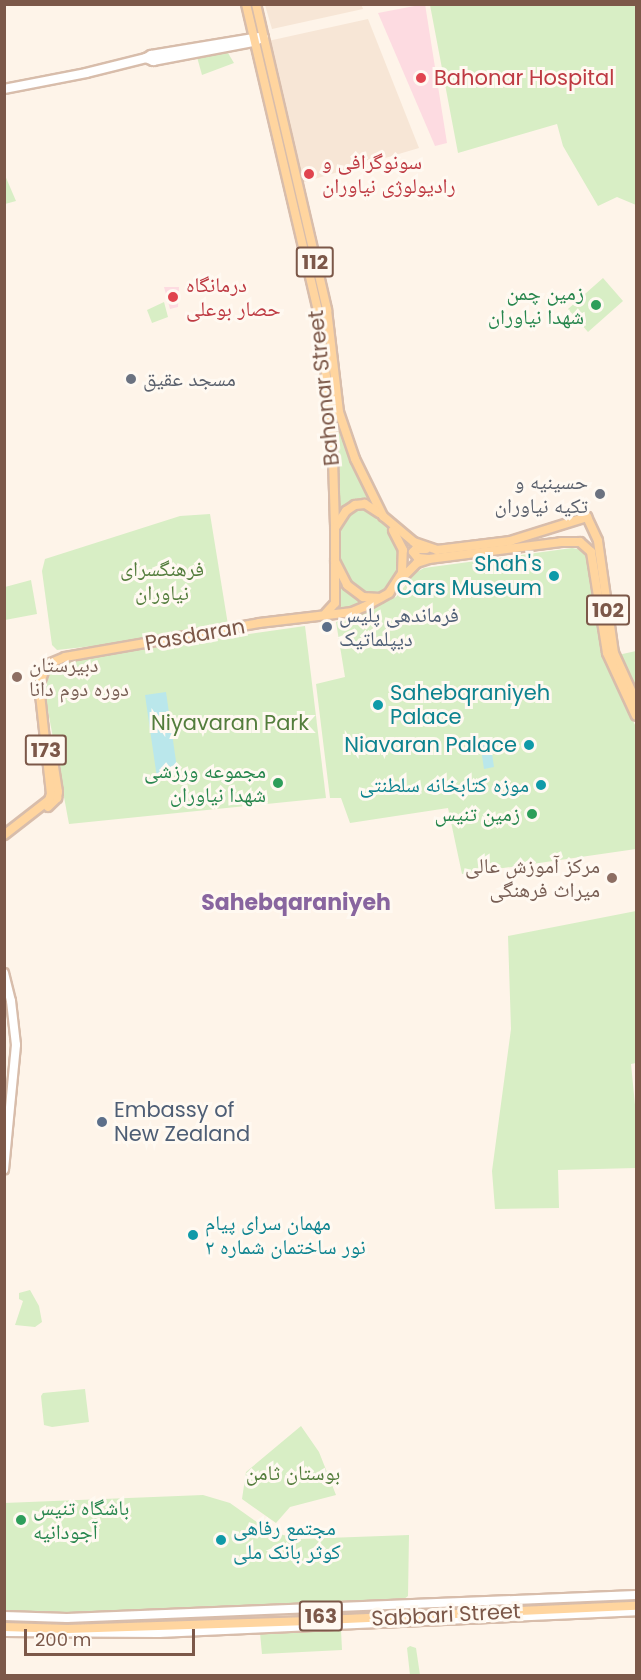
<!DOCTYPE html>
<html>
<head>
<meta charset="utf-8">
<style>
  body { margin:0 }
  #map { position:relative; width:641px; height:1680px; overflow:hidden; background:#fef4e9; font-family:Poppins,"Noto Naskh Arabic",sans-serif }
  div>[style] { position:absolute }
  .residential>* { inset:0; background:#f7e6d6 }
  .medical>* { inset:0; background:#fddbe1 }
  .green>* { inset:0; background:#d8eec5 }
  .water>* { inset:0; background:#bae7eb }
  .roads { filter:drop-shadow(2px 0 #d8bdab) drop-shadow(-2px 0 #d8bdab) drop-shadow(0 2px #d8bdab) drop-shadow(0 -2px #d8bdab) }
  .secondary>* { height:8px; margin:-4px; padding:0 4px; transform-origin:4px; border-radius:4px; background:#fff }
  .primary>* { height:8px; margin:-4px; padding:0 4px; transform-origin:4px; border-radius:4px; background:#ffd59f }
  .dots>* { width:16px; height:16px; translate:-50% -50%; box-sizing:border-box; border:3px solid #fff9f1; border-radius:50% }
  span { translate:-50% -50%; white-space:nowrap; text-align:center; line-height:1.15; -webkit-text-stroke:6px #fff9f1; paint-order:stroke }
  .shield-label span { padding:2px 4px; background:#fff9f1; border:2px solid; border-radius:4px; -webkit-text-stroke-width:0 }
  .shield-label { font-size:20px; color:#7c5849; font-weight:700 }
  .health-label { font-size:21px; color:#be3a42 }
  .left { translate:0 -50%; text-align:left }
  .leisure-label { font-size:21px; color:#27864d }
  .right { translate:-100% -50%; text-align:right }
  .worship-label { font-size:21px; color:#5b616d }
  .street-label { font-size:21px; color:#7c5849 }
  .culture-label { font-size:21px; color:#0d838f }
  .park-label { font-size:21px; color:#537d3c }
  .service-label { font-size:21px; color:#4e5e75 }
  .education-label { font-size:21px; color:#785e54 }
  .neighbourhood-label { font-size:22px; color:#88659f; font-weight:700 }
  .frame { position:absolute; inset:0; border:6px solid #7c5849; pointer-events:none }
  .scale { position:absolute; left:24px; top:1629px; width:171px; height:27px; box-sizing:border-box; border:3px solid #7c5849; border-top:0; padding-left:8px; font-size:18px; line-height:21px; white-space:nowrap; color:#7c5849; -webkit-text-stroke:4px #fff9f1; paint-order:stroke }
</style>
</head>
<body>
<div id="map">
  <div class="residential">
    <div style="clip-path:polygon(361px 4px,363px 9px,272px 29px,265px 5px)"></div>
    <div style="clip-path:polygon(368px 19px,419px 148px,301px 183px,268px 41px)"></div>
  </div>
  <div class="medical">
    <div style="clip-path:polygon(425px 4px,447px 143px,435px 146px,378px 13px)"></div>
    <div style="clip-path:polygon(164px 287px,179px 287px,178px 307px,170px 309px)"></div>
  </div>
  <div class="green">
    <div style="clip-path:polygon(430px 5px,636px 5px,636px 205px,617px 197px,598px 206px,563px 146px,557px 124px,458px 153px)"></div>
    <div style="clip-path:polygon(228px 53px,234px 63px,202px 75px,197px 57px)"></div>
    <div style="clip-path:polygon(4px 173px,16px 201px,5px 204px,4px 204px)"></div>
    <div style="clip-path:polygon(603px 278px,623px 301px,588px 332px,568px 309px)"></div>
    <div style="clip-path:polygon(164px 302px,168px 317px,152px 323px,147px 310px)"></div>
    <div style="clip-path:polygon(333px 396px,355px 469px,375px 505px,367px 503px,337px 520px)"></div>
    <div style="clip-path:polygon(363px 507px,385px 524px,401px 554px,401px 565px,393px 584px,382px 594px,364px 595px,348px 581px,339px 560px,338px 528px,351px 510px)"></div>
    <div style="clip-path:polygon(210px 514px,229px 631px,57px 650px,52px 645px,42px 571px,45px 559px,180px 516px)"></div>
    <div style="clip-path:polygon(572px 548px,583px 550px,588px 556px,602px 656px,636px 727px,636px 849px,462px 874px,448px 808px,350px 823px,341px 798px,330px 798px,316px 684px,345px 677px,336px 622px,396px 597px,415px 573px,424px 568px)"></div>
    <div style="clip-path:polygon(338px 572px,346px 588px,356px 597px,369px 602px,334px 611px,340px 597px)"></div>
    <div style="clip-path:polygon(31px 580px,37px 614px,5px 620px,5px 587px)"></div>
    <div style="clip-path:polygon(305px 626px,326px 798px,69px 824px,46px 700px,45px 682px,53px 667px,68px 660px)"></div>
    <div style="clip-path:polygon(636px 651px,636px 694px,618px 655px)"></div>
    <div style="clip-path:polygon(636px 911px,636px 1063px,631px 1064px,636px 1115px,636px 1168px,558px 1170px,559px 1208px,495px 1209px,492px 1171px,511px 1029px,508px 936px)"></div>
    <div style="clip-path:polygon(30px 1290px,39px 1306px,42px 1322px,35px 1327px,15px 1325px,23px 1301px,19px 1299px,19px 1293px)"></div>
    <div style="clip-path:polygon(85px 1389px,89px 1422px,52px 1427px,44px 1425px,41px 1396px,43px 1393px)"></div>
    <div style="clip-path:polygon(301px 1426px,319px 1452px,336px 1495px,290px 1507px,276px 1523px,242px 1499px,246px 1472px)"></div>
    <div style="clip-path:polygon(203px 1495px,230px 1503px,271px 1532px,300px 1539px,409px 1535px,408px 1596px,399px 1603px,109px 1614px,5px 1612px,4px 1503px)"></div>
    <div style="clip-path:polygon(341px 1630px,342px 1650px,262px 1654px,260px 1633px)"></div>
    <div style="clip-path:polygon(410px 1646px,416px 1648px,420px 1675px,410px 1675px,407px 1648px)"></div>
  </div>
  <div class="water">
    <div style="clip-path:polygon(166px 692px,178px 775px,157px 778px,145px 695px)"></div>
    <div style="clip-path:polygon(490px 740px,494px 767px,484px 769px,480px 742px)"></div>
  </div>
  <div class="roads">
    <div class="secondary">
      <div style="left:146px;top:58px;width:6px;rotate:-31deg"></div>
      <div style="left:151px;top:55px;width:110px;rotate:-9.4deg"></div>
      <div style="left:4px;top:89px;width:84px;rotate:-11deg"></div>
      <div style="left:86px;top:73px;width:62px;rotate:-14deg"></div>
      <div style="left:146px;top:58px;width:8px;rotate:23deg"></div>
      <div style="left:153px;top:61px;width:103px;rotate:-10.7deg"></div>
      <div style="left:254px;top:42px;width:11px;rotate:-27deg"></div>
      <div style="left:4px;top:973px;width:29px;rotate:76deg"></div>
      <div style="left:11px;top:1001px;width:44px;rotate:83.5deg"></div>
      <div style="left:16px;top:1045px;width:125px;rotate:95.5deg"></div>
      <div style="left:4px;top:1616px;width:63px;rotate:1.8deg"></div>
      <div style="left:67px;top:1618px;width:569px;rotate:-2.31deg"></div>
      <div style="left:4px;top:1632px;width:155px;rotate:0.4deg"></div>
      <div style="left:159px;top:1633px;width:478px;rotate:-2.6deg"></div>
    </div>
    <div class="primary">
      <div style="left:246px;top:4px;width:315px;rotate:76.8deg"></div>
      <div style="left:318px;top:311px;width:115px;rotate:83deg"></div>
      <div style="left:332px;top:425px;width:101px;rotate:88.3deg"></div>
      <div style="left:256px;top:4px;width:314px;rotate:76.9deg"></div>
      <div style="left:327px;top:310px;width:103px;rotate:83.3deg"></div>
      <div style="left:339px;top:412px;width:50px;rotate:71.2deg"></div>
      <div style="left:355px;top:459px;width:64px;rotate:63.8deg"></div>
      <div style="left:383px;top:516px;width:40px;rotate:40deg"></div>
      <div style="left:414px;top:542px;width:24px;rotate:19deg"></div>
      <div style="left:437px;top:550px;width:74px;rotate:-7deg"></div>
      <div style="left:510px;top:541px;width:81px;rotate:-17.3deg"></div>
      <div style="left:587px;top:517px;width:26px;rotate:65deg"></div>
      <div style="left:598px;top:541px;width:113px;rotate:81.9deg"></div>
      <div style="left:614px;top:653px;width:53px;rotate:65.4deg"></div>
      <div style="left:379px;top:513px;width:17px;rotate:-147deg"></div>
      <div style="left:365px;top:504px;width:10px;rotate:174deg"></div>
      <div style="left:355px;top:505px;width:11px;rotate:146deg"></div>
      <div style="left:346px;top:511px;width:20px;rotate:123deg"></div>
      <div style="left:335px;top:528px;width:33px;rotate:90deg"></div>
      <div style="left:335px;top:561px;width:27px;rotate:63deg"></div>
      <div style="left:347px;top:585px;width:20px;rotate:37deg"></div>
      <div style="left:363px;top:597px;width:17px;rotate:3deg"></div>
      <div style="left:426px;top:549px;width:10px;rotate:180deg"></div>
      <div style="left:416px;top:549px;width:4px;rotate:135deg"></div>
      <div style="left:413px;top:552px;width:8px;rotate:50deg"></div>
      <div style="left:418px;top:558px;width:10px;rotate:6deg"></div>
      <div style="left:401px;top:579px;width:23px;rotate:-45deg"></div>
      <div style="left:417px;top:563px;width:13px;rotate:-18deg"></div>
      <div style="left:429px;top:559px;width:133px;rotate:-7.3deg"></div>
      <div style="left:561px;top:542px;width:19px"></div>
      <div style="left:580px;top:542px;width:15px;rotate:42deg"></div>
      <div style="left:591px;top:552px;width:102px;rotate:81deg"></div>
      <div style="left:607px;top:653px;width:69px;rotate:65.3deg"></div>
      <div style="left:326px;top:613px;width:13px;rotate:-48deg"></div>
      <div style="left:335px;top:603px;width:39px;rotate:-90deg"></div>
      <div style="left:48px;top:807px;width:13px;rotate:-45deg"></div>
      <div style="left:57px;top:798px;width:6px;rotate:-81deg"></div>
      <div style="left:58px;top:792px;width:36px;rotate:-99deg"></div>
      <div style="left:4px;top:835px;width:57px;rotate:-37.9deg"></div>
      <div style="left:49px;top:800px;width:6px;rotate:-72deg"></div>
      <div style="left:51px;top:794px;width:109px;rotate:-96.3deg"></div>
      <div style="left:39px;top:686px;width:18px;rotate:-71deg"></div>
      <div style="left:45px;top:669px;width:8px;rotate:-45deg"></div>
      <div style="left:51px;top:663px;width:15px;rotate:-23deg"></div>
      <div style="left:65px;top:657px;width:197px;rotate:-9.9deg"></div>
      <div style="left:259px;top:623px;width:94px;rotate:-6.7deg"></div>
      <div style="left:352px;top:612px;width:13px;rotate:-23deg"></div>
      <div style="left:364px;top:607px;width:29px;rotate:-29deg"></div>
      <div style="left:389px;top:593px;width:24px;rotate:-57deg"></div>
      <div style="left:402px;top:573px;width:23px;rotate:-88deg"></div>
      <div style="left:403px;top:550px;width:22px;rotate:-117deg"></div>
      <div style="left:4px;top:1627px;width:63px;rotate:1.8deg"></div>
      <div style="left:67px;top:1629px;width:235px;rotate:-1.9deg"></div>
      <div style="left:302px;top:1621px;width:334px;rotate:-2.6deg"></div>
    </div>
  </div>
  <div class="dots">
    <div style="left:421px;top:78px;background:#e0444e"></div>
    <div style="left:309px;top:174px;background:#e0444e"></div>
    <div style="left:173px;top:297px;background:#e0444e"></div>
    <div style="left:596px;top:305px;background:#2e9e5b"></div>
    <div style="left:131px;top:379px;background:#6b7280"></div>
    <div style="left:600px;top:494px;background:#6b7280"></div>
    <div style="left:554px;top:576px;background:#0f9aa8"></div>
    <div style="left:327px;top:627px;background:#5c6f8a"></div>
    <div style="left:17px;top:677px;background:#8d6e63"></div>
    <div style="left:378px;top:705px;background:#0f9aa8"></div>
    <div style="left:529px;top:745px;background:#0f9aa8"></div>
    <div style="left:278px;top:783px;background:#2e9e5b"></div>
    <div style="left:541px;top:785px;background:#0f9aa8"></div>
    <div style="left:532px;top:814px;background:#2e9e5b"></div>
    <div style="left:612px;top:878px;background:#8d6e63"></div>
    <div style="left:102px;top:1122px;background:#5c6f8a"></div>
    <div style="left:193px;top:1235px;background:#0f9aa8"></div>
    <div style="left:21px;top:1520px;background:#2e9e5b"></div>
    <div style="left:221px;top:1540px;background:#0f9aa8"></div>
  </div>
  <div class="shield-label">
    <span style="left:315px;top:262px">112</span>
    <span style="left:608px;top:610px">102</span>
    <span style="left:46px;top:750px">173</span>
    <span style="left:321px;top:1616px">163</span>
  </div>
  <div class="health-label">
    <span class="left" style="left:434px;top:78px">Bahonar Hospital</span>
    <span class="left" style="left:322px;top:174px">سونوگرافی و<br>رادیولوژی نیاوران</span>
    <span class="left" style="left:186px;top:297px">درمانگاه<br>حصار بوعلی</span>
  </div>
  <div class="leisure-label">
    <span class="right" style="left:584px;top:305px">زمین چمن<br>شهدا نیاوران</span>
    <span class="right" style="left:266px;top:783px">مجموعه ورزشی<br>شهدا نیاوران</span>
    <span class="right" style="left:520px;top:814px">زمین تنیس</span>
    <span class="left" style="left:33px;top:1520px">باشگاه تنیس<br>آجودانیه</span>
  </div>
  <div class="worship-label">
    <span class="left" style="left:143px;top:379px">مسجد عقیق</span>
    <span class="right" style="left:588px;top:494px">حسینیه و<br>تکیه نیاوران</span>
  </div>
  <div class="street-label">
    <span style="left:324px;top:388px;rotate:-96deg">Bahonar Street</span>
    <span style="left:195px;top:635px;rotate:-10deg">Pasdaran</span>
    <span style="left:446px;top:1615px;rotate:-3deg">Sabbari Street</span>
  </div>
  <div class="culture-label">
    <span class="right" style="left:542px;top:576px">Shah's<br>Cars Museum</span>
    <span class="left" style="left:390px;top:705px">Sahebqraniyeh<br>Palace</span>
    <span class="right" style="left:517px;top:745px">Niavaran Palace</span>
    <span class="right" style="left:529px;top:785px">موزه کتابخانه سلطنتی</span>
    <span class="left" style="left:205px;top:1235px">مهمان سرای پیام<br>نور ساختمان شماره ۲</span>
    <span class="left" style="left:233px;top:1540px">مجتمع رفاهی<br>کوثر بانک ملی</span>
  </div>
  <div class="park-label">
    <span style="left:162px;top:581px">فرهنگسرای<br>نیاوران</span>
    <span style="left:230px;top:723px">Niyavaran Park</span>
    <span style="left:293px;top:1473px">بوستان ثامن</span>
  </div>
  <div class="service-label">
    <span class="left" style="left:339px;top:627px">فرماندهی پلیس<br>دیپلماتیک</span>
    <span class="left" style="left:114px;top:1122px">Embassy of<br>New Zealand</span>
  </div>
  <div class="education-label">
    <span class="left" style="left:29px;top:677px">دبیرستان<br>دوره دوم دانا</span>
    <span class="right" style="left:600px;top:878px">مرکز آموزش عالی<br>میراث فرهنگی</span>
  </div>
  <div class="neighbourhood-label">
    <span style="left:296px;top:903px">Sahebqaraniyeh</span>
  </div>
  <div class="frame"></div>
  <div class="scale">200 m</div>
</div>
</body>
</html>
